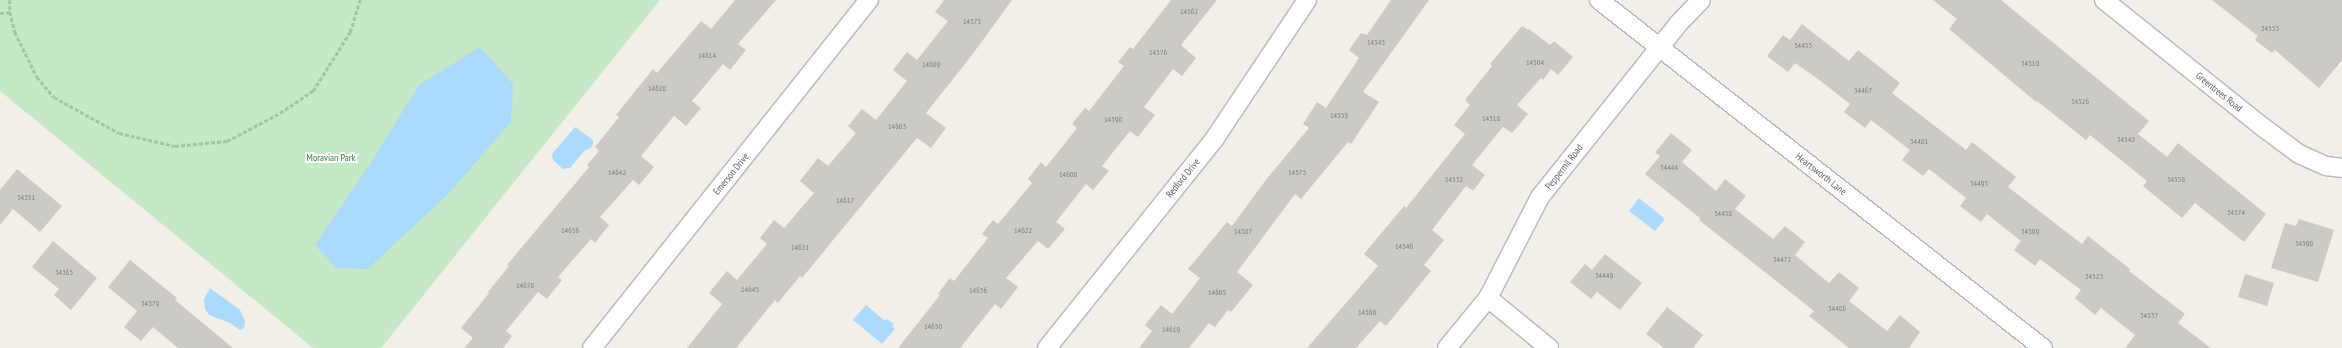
<!DOCTYPE html>
<html>
<head>
<meta charset="utf-8">
<style>
  body { margin:0 }
  #map { position:relative; width:2342px; height:348px; overflow:hidden; background:#f1efe8; font-family:"PT Sans Narrow",sans-serif }
  div>[style] { position:absolute }
  .green>* { inset:0; background:#c5e8c5 }
  .water>* { inset:0; background:#aadaff }
  .building>* { inset:0; background:#cccac5 }
  .path>* { height:2.5px; margin-top:-1.25px; transform-origin:0; background:repeating-linear-gradient(90deg,#9cc7a9 0 4px,transparent 0 6px) }
  .roads { filter:drop-shadow(1px 0 #b5b8bc) drop-shadow(-1px 0 #b5b8bc) drop-shadow(0 1px #b5b8bc) drop-shadow(0 -1px #b5b8bc) }
  .street>* { height:18px; margin:-9px; padding:0 9px; transform-origin:9px; border-radius:9px; background:#fff }
  span { translate:-50% -50%; white-space:nowrap; text-align:center; line-height:1.15; -webkit-text-stroke:4px #fff; paint-order:stroke }
  .number-label { font-size:8px; color:#7a7d7f }
  .number-label span { -webkit-text-stroke-width:0 }
  .street-label { font-size:10px; color:#5f6368 }
  .park-label { font-size:10px; color:#348238 }
</style>
</head>
<body>
<div id="map">
  <div class="green">
    <div style="clip-path:polygon(0 0,660px 0,381px 348px,313px 348px,0 91px)"></div>
  </div>
  <div class="water">
    <div style="clip-path:polygon(480px 47px,513px 84px,511px 122px,448px 194px,368px 269px,336px 268px,315px 245px,370px 164px,419px 85px)"></div>
    <div style="clip-path:polygon(575px 127px,593px 140px,593px 144px,591px 148px,584px 151px,570px 168px,563px 169px,553px 160px,552px 154px)"></div>
    <div style="clip-path:polygon(1639px 198px,1665px 219px,1655px 231px,1629px 211px)"></div>
    <div style="clip-path:polygon(210px 288px,240px 310px,245px 321px,244px 328px,240px 330px,230px 323px,209px 315px,205px 309px,204px 299px)"></div>
    <div style="clip-path:polygon(866px 305px,885px 321px,887px 319px,894px 324px,892px 326px,895px 329px,882px 344px,853px 320px)"></div>
  </div>
  <div class="building">
    <div style="clip-path:polygon(735px 0,776px 0,738px 44px,746px 50px,730px 70px,723px 64px,692px 101px,701px 108px,686px 126px,674px 116px,641px 156px,654px 167px,639px 185px,633px 180px,600px 217px,609px 225px,595px 243px,591px 239px,558px 277px,562px 280px,547px 299px,538px 292px,506px 331px,512px 336px,503px 348px,464px 348px,473px 338px,461px 328px,489px 293px,488px 292px,509px 266px,507px 265px,589px 167px,587px 165px,599px 151px,595px 147px,619px 117px,616px 115px,653px 69px,657px 73px,701px 21px,711px 29px)"></div>
    <div style="clip-path:polygon(944px 0,1012px 0,972px 55px,926px 113px,946px 128px,931px 148px,917px 138px,802px 278px,800px 276px,778px 303px,775px 300px,736px 348px,687px 348px,722px 304px,709px 293px,727px 271px,737px 280px,767px 244px,760px 238px,774px 220px,784px 228px,814px 193px,800px 181px,818px 158px,828px 166px,856px 133px,848px 126px,862px 109px,876px 120px,907px 81px,893px 70px,907px 52px,917px 60px,948px 21px,935px 12px)"></div>
    <div style="clip-path:polygon(1171px 0,1217px 0,1181px 45px,1196px 58px,1182px 76px,1173px 69px,1144px 107px,1155px 115px,1138px 137px,1130px 131px,1102px 166px,1109px 171px,1093px 190px,1086px 184px,1056px 222px,1065px 229px,1048px 249px,1038px 241px,1006px 278px,1018px 287px,1001px 309px,995px 304px,960px 348px,898px 348px,940px 295px,938px 294px,950px 278px,954px 281px,988px 238px,982px 234px,993px 220px,998px 224px,1032px 183px,1028px 179px,1041px 162px,1046px 167px,1077px 128px,1072px 124px,1085px 108px,1089px 111px,1124px 66px,1118px 62px,1130px 47px,1133px 49px)"></div>
    <div style="clip-path:polygon(1391px 0,1429px 0,1363px 92px,1379px 102px,1351px 144px,1348px 142px,1301px 199px,1295px 194px,1237px 272px,1253px 285px,1231px 312px,1228px 310px,1215px 327px,1209px 323px,1189px 348px,1139px 348px,1152px 331px,1145px 325px,1161px 305px,1172px 314px,1200px 278px,1188px 269px,1227px 222px,1232px 226px,1265px 181px,1309px 128px,1303px 124px,1317px 102px,1326px 108px,1359px 58px,1349px 50px,1361px 33px,1367px 35px)"></div>
    <div style="clip-path:polygon(1933px 0,2001px 0,2149px 121px,2138px 134px,2167px 157px,2178px 143px,2266px 214px,2244px 242px,2195px 203px,2182px 218px,2143px 186px,2147px 181px,2090px 135px,2086px 140px,2037px 101px,2036px 102px,1949px 29px,1957px 19px)"></div>
    <div style="clip-path:polygon(2212px 0,2342px 0,2342px 60px,2319px 88px,2275px 50px,2272px 53px,2255px 40px,2258px 36px)"></div>
    <div style="clip-path:polygon(1802px 24px,1849px 61px,1858px 50px,1900px 83px,1892px 93px,1966px 150px,1972px 142px,2016px 177px,2008px 187px,2082px 244px,2088px 236px,2130px 269px,2129px 271px,2185px 314px,2178px 323px,2211px 348px,2125px 348px,2135px 335px,2101px 308px,2095px 315px,2075px 298px,2081px 290px,2040px 259px,2035px 266px,2014px 250px,2021px 241px,1987px 214px,1981px 222px,1960px 206px,1966px 198px,1929px 169px,1923px 176px,1902px 160px,1910px 150px,1871px 120px,1865px 128px,1844px 112px,1850px 104px,1818px 79px,1795px 63px,1788px 72px,1767px 56px,1783px 35px,1790px 40px)"></div>
    <div style="clip-path:polygon(1522px 26px,1528px 30px,1529px 29px,1550px 45px,1554px 41px,1573px 57px,1558px 75px,1551px 69px,1543px 80px,1541px 78px,1517px 105px,1528px 114px,1512px 133px,1503px 127px,1472px 165px,1485px 175px,1473px 191px,1466px 186px,1432px 230px,1444px 240px,1424px 265px,1431px 271px,1386px 326px,1380px 321px,1356px 348px,1307px 348px,1378px 266px,1364px 254px,1404px 206px,1406px 208px,1465px 134px,1454px 125px,1470px 105px,1465px 100px,1492px 66px,1490px 64px)"></div>
    <div style="clip-path:polygon(1671px 133px,1692px 150px,1682px 162px,1716px 191px,1725px 179px,1746px 196px,1735px 209px,1773px 239px,1785px 226px,1805px 242px,1795px 255px,1829px 283px,1839px 272px,1859px 288px,1849px 301px,1887px 331px,1900px 315px,1920px 332px,1909px 348px,1849px 348px,1809px 316px,1814px 311px,1699px 220px,1700px 218px,1645px 174px,1660px 156px,1655px 153px)"></div>
    <div style="clip-path:polygon(17px 169px,62px 206px,40px 232px,13px 209px,0 225px,0 190px)"></div>
    <div style="clip-path:polygon(2299px 219px,2334px 230px,2318px 282px,2271px 268px,2285px 223px,2296px 226px)"></div>
    <div style="clip-path:polygon(53px 241px,97px 278px,71px 310px,54px 295px,59px 289px,32px 267px)"></div>
    <div style="clip-path:polygon(1605px 254px,1642px 283px,1620px 310px,1597px 292px,1591px 299px,1570px 282px,1585px 264px,1592px 270px)"></div>
    <div style="clip-path:polygon(130px 260px,177px 298px,175px 300px,233px 348px,178px 348px,153px 327px,141px 341px,124px 327px,137px 311px,108px 287px)"></div>
    <div style="clip-path:polygon(2245px 274px,2274px 283px,2267px 306px,2238px 297px)"></div>
    <div style="clip-path:polygon(1667px 307px,1703px 335px,1693px 348px,1664px 348px,1646px 334px)"></div>
  </div>
  <div class="path">
    <div style="left:10px;top:0;width:12px;rotate:90deg"></div>
    <div style="left:10px;top:12px;width:21px;rotate:76deg"></div>
    <div style="left:15px;top:32px;width:50px;rotate:63.9deg"></div>
    <div style="left:37px;top:77px;width:26px;rotate:50deg"></div>
    <div style="left:54px;top:97px;width:74px;rotate:29deg"></div>
    <div style="left:119px;top:133px;width:57px;rotate:13.1deg"></div>
    <div style="left:175px;top:146px;width:52px;rotate:-5.5deg"></div>
    <div style="left:227px;top:141px;width:60px;rotate:-27.8deg"></div>
    <div style="left:280px;top:113px;width:40px;rotate:-34deg"></div>
    <div style="left:313px;top:91px;width:70px;rotate:-57.9deg"></div>
    <div style="left:350px;top:32px;width:34px;rotate:-73deg"></div>
    <div style="left:0;top:13px;width:10px;rotate:-6deg"></div>
  </div>
  <div class="roads">
    <div class="street">
      <div style="left:1599px;top:0;width:564px;rotate:38.09deg"></div>
      <div style="left:2104px;top:0;width:200px;rotate:38.7deg"></div>
      <div style="left:2260px;top:125px;width:49px;rotate:36.6deg"></div>
      <div style="left:2299px;top:154px;width:30px;rotate:24deg"></div>
      <div style="left:2326px;top:166px;width:16px;rotate:7deg"></div>
      <div style="left:1488px;top:298px;width:79px;rotate:39.3deg"></div>
      <div style="left:592px;top:348px;width:445px;rotate:-51.5deg"></div>
      <div style="left:1047px;top:348px;width:269px;rotate:-51.3deg"></div>
      <div style="left:1215px;top:138px;width:166px;rotate:-56.3deg"></div>
      <div style="left:1447px;top:348px;width:65px;rotate:-50.6deg"></div>
      <div style="left:1488px;top:298px;width:114px;rotate:-62.8deg"></div>
      <div style="left:1540px;top:197px;width:221px;rotate:-51.4deg"></div>
      <div style="left:1678px;top:24px;width:33px;rotate:-46deg"></div>
    </div>
  </div>
  <div class="number-label">
    <span style="left:1189px;top:12px">14562</span>
    <span style="left:972px;top:22px">14575</span>
    <span style="left:2270px;top:29px">34555</span>
    <span style="left:1376px;top:43px">14545</span>
    <span style="left:1803px;top:46px">34453</span>
    <span style="left:1158px;top:53px">14576</span>
    <span style="left:707px;top:56px">14614</span>
    <span style="left:1535px;top:63px">14504</span>
    <span style="left:2030px;top:64px">34510</span>
    <span style="left:931px;top:65px">14689</span>
    <span style="left:657px;top:89px">14628</span>
    <span style="left:1863px;top:91px">34467</span>
    <span style="left:2080px;top:102px">34526</span>
    <span style="left:1339px;top:116px">14559</span>
    <span style="left:1491px;top:119px">14518</span>
    <span style="left:1113px;top:120px">14590</span>
    <span style="left:897px;top:127px">14603</span>
    <span style="left:2126px;top:140px">34542</span>
    <span style="left:1919px;top:142px">34481</span>
    <span style="left:1669px;top:168px">34444</span>
    <span style="left:617px;top:173px">14642</span>
    <span style="left:1297px;top:173px">14573</span>
    <span style="left:1068px;top:175px">14608</span>
    <span style="left:1454px;top:180px">14532</span>
    <span style="left:2176px;top:180px">34558</span>
    <span style="left:1979px;top:184px">34495</span>
    <span style="left:26px;top:198px">34351</span>
    <span style="left:845px;top:201px">14617</span>
    <span style="left:2236px;top:213px">34574</span>
    <span style="left:1723px;top:214px">34458</span>
    <span style="left:570px;top:231px">14656</span>
    <span style="left:1023px;top:231px">14622</span>
    <span style="left:1243px;top:232px">14587</span>
    <span style="left:2030px;top:232px">34509</span>
    <span style="left:2304px;top:244px">34590</span>
    <span style="left:1404px;top:247px">14546</span>
    <span style="left:800px;top:248px">14631</span>
    <span style="left:1782px;top:260px">34472</span>
    <span style="left:64px;top:273px">34365</span>
    <span style="left:1604px;top:276px">34449</span>
    <span style="left:2094px;top:277px">34523</span>
    <span style="left:525px;top:286px">14670</span>
    <span style="left:750px;top:290px">14645</span>
    <span style="left:978px;top:291px">14636</span>
    <span style="left:1217px;top:293px">14605</span>
    <span style="left:150px;top:304px">34379</span>
    <span style="left:1837px;top:309px">34486</span>
    <span style="left:1367px;top:313px">14560</span>
    <span style="left:2149px;top:316px">34537</span>
    <span style="left:933px;top:327px">14650</span>
    <span style="left:1171px;top:330px">14619</span>
  </div>
  <div class="street-label">
    <span style="left:2219px;top:92px;rotate:39deg">Greentrees Road</span>
    <span style="left:1564px;top:167px;rotate:-52deg">Peppermil Road</span>
    <span style="left:731px;top:174px;rotate:-51deg">Emerson Drive</span>
    <span style="left:1821px;top:174px;rotate:38deg">Heartsworth Lane</span>
    <span style="left:1183px;top:178px;rotate:-51deg">Redford Drive</span>
  </div>
  <div class="park-label">
    <span style="left:331px;top:158px">Moravian Park</span>
  </div>
</div>
</body>
</html>
